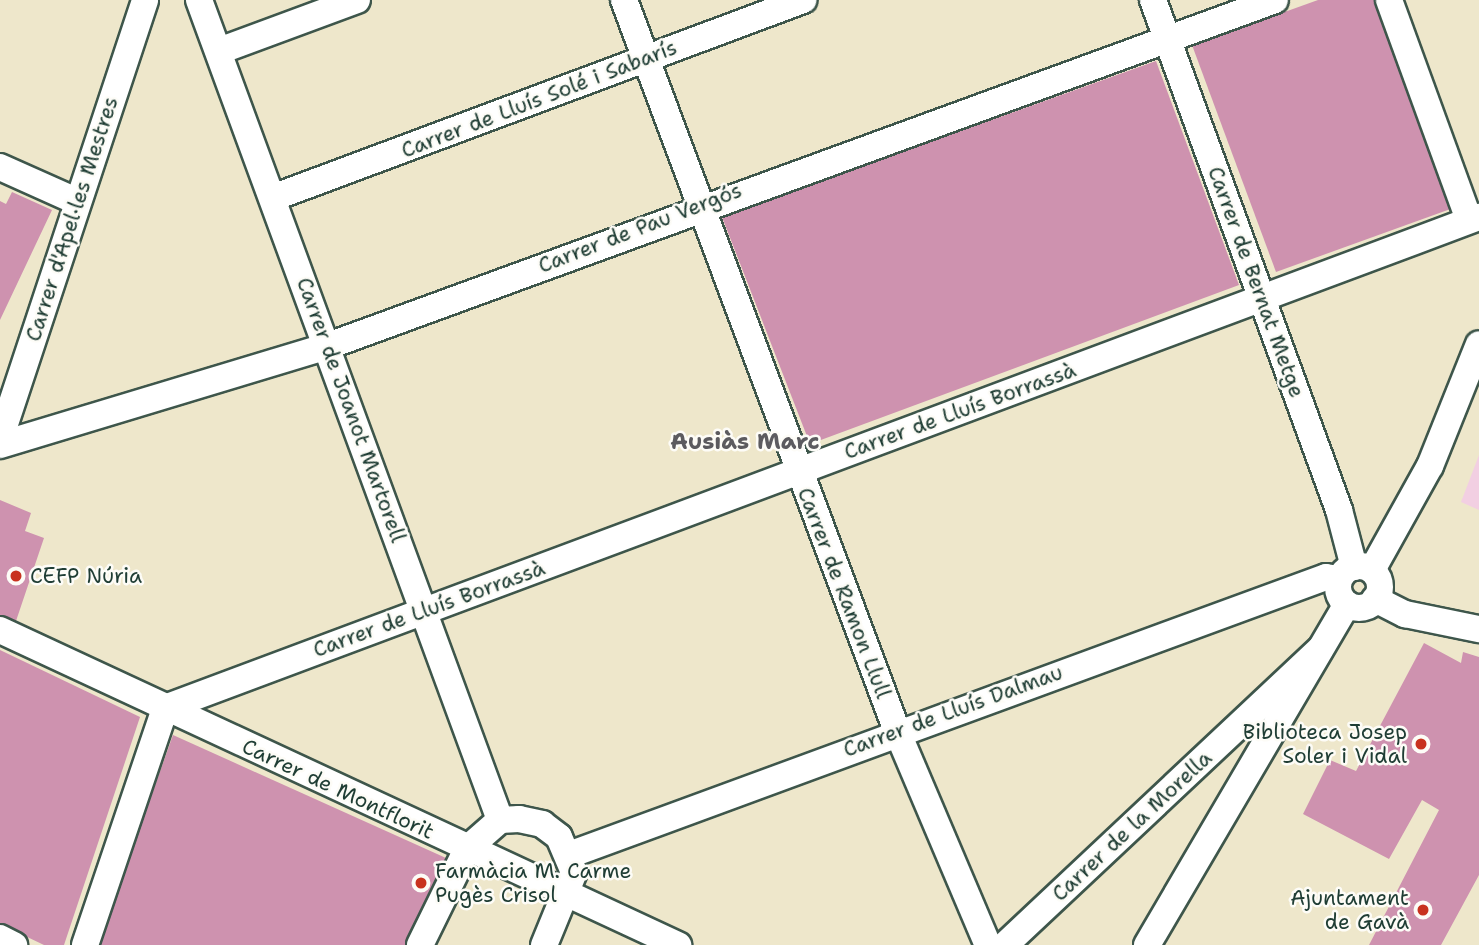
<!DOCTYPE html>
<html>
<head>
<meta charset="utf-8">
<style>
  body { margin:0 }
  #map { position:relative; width:1479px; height:945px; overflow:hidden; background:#eee7cb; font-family:"Shantell Sans",sans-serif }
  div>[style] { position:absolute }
  .built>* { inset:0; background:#f2cfe2 }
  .building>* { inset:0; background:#ce92af }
  .roads { filter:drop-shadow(2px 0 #3e564b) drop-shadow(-2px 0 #3e564b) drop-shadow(0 2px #3e564b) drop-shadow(0 -2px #3e564b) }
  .street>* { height:26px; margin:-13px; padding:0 13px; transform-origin:13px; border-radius:13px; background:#fff }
  .street>.ring { margin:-13px; padding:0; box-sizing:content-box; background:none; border:26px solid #fff; border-radius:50% }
  .dots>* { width:19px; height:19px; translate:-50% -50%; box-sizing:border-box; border:4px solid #fdfcf7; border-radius:50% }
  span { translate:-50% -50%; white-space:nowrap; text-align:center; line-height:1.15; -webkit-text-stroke:5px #fdfcf7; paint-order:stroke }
  .street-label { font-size:21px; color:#1f3d34 }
  .poi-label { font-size:21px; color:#1f3d34 }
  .left { translate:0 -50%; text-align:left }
  .right { translate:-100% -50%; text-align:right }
  .neighbourhood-label { font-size:23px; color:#5c5b5f; font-weight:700 }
</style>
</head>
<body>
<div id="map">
  <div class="built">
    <div style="clip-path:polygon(1479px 455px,1479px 510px,1461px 502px)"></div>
  </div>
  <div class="building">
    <div style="clip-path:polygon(1318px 0,1377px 0,1456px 207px,1276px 272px,1192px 45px)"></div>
    <div style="clip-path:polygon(1156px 61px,1239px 285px,810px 444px,722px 217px)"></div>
    <div style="clip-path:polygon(12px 192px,52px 210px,0 320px,0 201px,6px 204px)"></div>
    <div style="clip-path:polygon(0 500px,31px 513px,25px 531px,44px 538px,16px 621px,3px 615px,0 620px)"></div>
    <div style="clip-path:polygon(1424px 643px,1461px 663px,1463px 652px,1479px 657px,1479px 875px,1441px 945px,1369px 945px,1439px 810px,1422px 800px,1389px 859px,1303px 814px,1330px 760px,1356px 771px)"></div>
    <div style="clip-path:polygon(0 650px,140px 717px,64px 945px,44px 945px,0 924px)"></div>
    <div style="clip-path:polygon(173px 735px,446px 858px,405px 945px,98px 945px)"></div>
  </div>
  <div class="roads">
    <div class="street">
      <div style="left:199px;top:0;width:873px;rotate:69.84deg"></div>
      <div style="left:624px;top:0;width:780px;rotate:69.52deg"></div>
      <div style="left:897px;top:731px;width:233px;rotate:67deg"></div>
      <div style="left:1153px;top:0;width:543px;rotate:69.96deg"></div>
      <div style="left:1339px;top:510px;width:59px;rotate:75.3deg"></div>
      <div style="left:1389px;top:0;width:231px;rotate:70deg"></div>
      <div style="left:219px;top:51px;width:147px;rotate:-20.3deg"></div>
      <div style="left:0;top:167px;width:83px;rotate:24.1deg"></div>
      <div style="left:275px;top:197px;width:564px;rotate:-20.46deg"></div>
      <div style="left:0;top:439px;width:462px;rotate:-71.7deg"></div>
      <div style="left:0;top:445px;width:343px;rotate:-16.8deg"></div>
      <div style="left:328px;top:346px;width:1008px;rotate:-20.07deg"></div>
      <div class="ring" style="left:1338px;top:566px;width:16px;height:16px"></div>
      <div style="left:1372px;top:570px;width:119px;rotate:-60.9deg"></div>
      <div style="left:1430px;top:466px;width:131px;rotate:-68.1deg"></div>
      <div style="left:1375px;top:599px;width:34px;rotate:27deg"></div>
      <div style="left:1405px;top:614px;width:76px;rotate:11.5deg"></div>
      <div style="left:0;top:630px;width:748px;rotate:24.92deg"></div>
      <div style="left:569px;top:855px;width:806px;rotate:-20.17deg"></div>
      <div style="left:1326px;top:577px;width:13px;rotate:9deg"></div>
      <div style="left:0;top:938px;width:16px;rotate:27deg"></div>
      <div style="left:85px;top:945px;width:250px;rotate:-71.3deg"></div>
      <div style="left:165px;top:708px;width:1403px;rotate:-20.49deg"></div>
      <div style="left:420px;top:945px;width:107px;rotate:-63.9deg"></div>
      <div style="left:467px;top:849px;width:44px;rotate:-41.3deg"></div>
      <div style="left:500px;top:820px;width:19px;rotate:-3deg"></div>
      <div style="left:519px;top:819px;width:24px;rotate:12deg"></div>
      <div style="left:542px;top:824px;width:21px;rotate:37deg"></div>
      <div style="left:559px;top:837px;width:38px;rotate:67deg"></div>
      <div style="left:574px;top:872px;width:79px;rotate:112.3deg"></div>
      <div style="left:1005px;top:945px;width:432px;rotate:-43.2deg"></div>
      <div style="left:1147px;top:945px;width:395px;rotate:-59.6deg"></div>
    </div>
  </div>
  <div class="dots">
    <div style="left:16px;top:576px;background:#c8321e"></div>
    <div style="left:1421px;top:744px;background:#c8321e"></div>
    <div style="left:421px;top:883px;background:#c8321e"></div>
    <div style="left:1423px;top:910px;background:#c8321e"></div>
  </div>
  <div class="street-label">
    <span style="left:539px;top:99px;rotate:-21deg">Carrer de Lluís Solé i Sabarís</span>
    <span style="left:72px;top:219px;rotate:-72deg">Carrer d'Apel·les Mestres</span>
    <span style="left:640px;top:228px;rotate:-21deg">Carrer de Pau Vergós</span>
    <span style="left:1256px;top:282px;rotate:70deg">Carrer de Bernat Metge</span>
    <span style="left:351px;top:410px;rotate:70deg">Carrer de Joanot Martorell</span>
    <span style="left:960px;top:411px;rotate:-20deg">Carrer de Lluís Borrassà</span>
    <span style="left:844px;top:593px;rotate:69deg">Carrer de Ramon Llull</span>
    <span style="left:429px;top:609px;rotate:-20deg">Carrer de Lluís Borrassà</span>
    <span style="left:953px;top:711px;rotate:-20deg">Carrer de Lluís Dalmau</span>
    <span style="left:338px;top:789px;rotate:25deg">Carrer de Montflorit</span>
    <span style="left:1132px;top:826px;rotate:-43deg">Carrer de la Morella</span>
  </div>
  <div class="poi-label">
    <span class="left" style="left:30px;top:576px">CEFP Núria</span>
    <span class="right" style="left:1407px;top:744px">Biblioteca Josep<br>Soler i Vidal</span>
    <span class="left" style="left:435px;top:883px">Farmàcia M. Carme<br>Pugès Crisol</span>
    <span class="right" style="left:1409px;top:910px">Ajuntament<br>de Gavà</span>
  </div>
  <div class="neighbourhood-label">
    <span style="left:745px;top:441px">Ausiàs Marc</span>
  </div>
</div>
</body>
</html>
